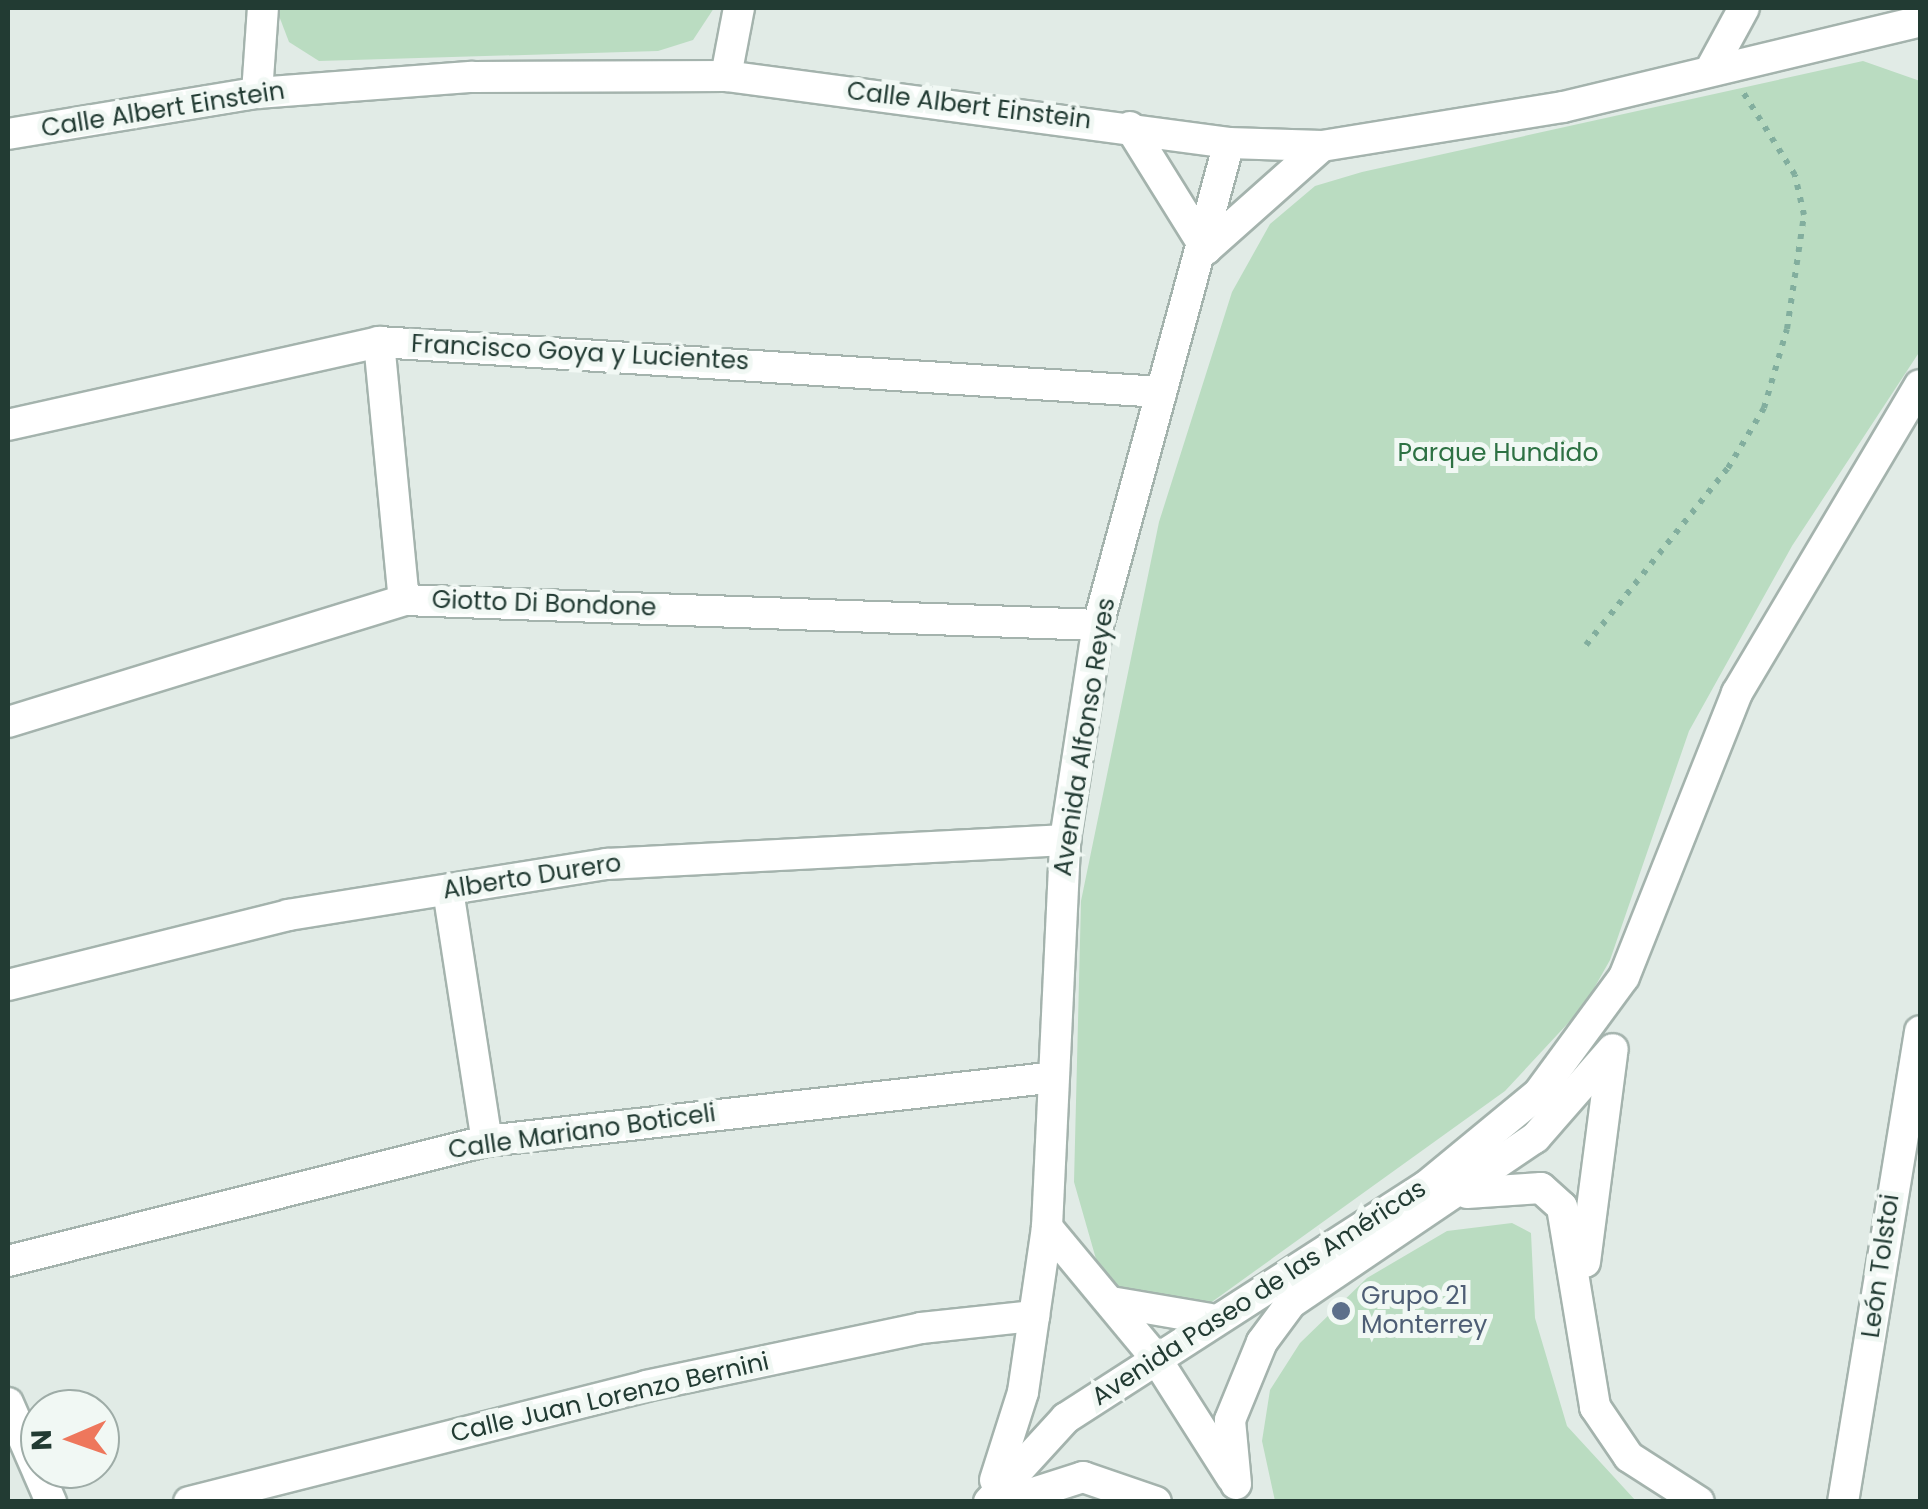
<!DOCTYPE html>
<html>
<head>
<meta charset="utf-8">
<style>
  body { margin:0 }
  #map { position:relative; width:1928px; height:1509px; overflow:hidden; background:#e1ebe6; font-family:Poppins,sans-serif }
  div>[style] { position:absolute }
  .green>* { inset:0; background:#badcc1 }
  .path>* { height:6px; margin-top:-3px; transform-origin:0; background:repeating-linear-gradient(90deg,#82ae9e 0 5px,transparent 0 13px) }
  .roads { filter:drop-shadow(2px 0 #a4b3ad) drop-shadow(-2px 0 #a4b3ad) drop-shadow(0 2px #a4b3ad) drop-shadow(0 -2px #a4b3ad) }
  .minor>* { height:30px; margin:-15px; padding:0 15px; transform-origin:15px; border-radius:15px; background:#fff }
  .dots>* { width:28px; height:28px; translate:-50% -50%; box-sizing:border-box; border:5px solid #f1f8f4; border-radius:50% }
  span { translate:-50% -50%; white-space:nowrap; text-align:center; line-height:1.15; -webkit-text-stroke:10px #f1f8f4; paint-order:stroke }
  .street-label { font-size:25px; color:#223b33 }
  .park-label { font-size:25px; color:#2d7143 }
  .service-label { font-size:25px; color:#4e5e75 }
  .left { translate:0 -50%; text-align:left }
  .frame { position:absolute; inset:0; border:10px solid #223b33; pointer-events:none }
  .north { position:absolute; left:20px; top:1389px; width:100px; height:100px; box-sizing:border-box; background:#f1f8f4; border:2px solid #9eaca7; border-radius:50%; rotate:268deg; font-size:28px; font-weight:700; line-height:40px; text-align:center; color:#223b33 }
  .north::after { content:''; display:block; margin:auto; width:35px; height:45px; background:#ee775c; clip-path:polygon(50% 0,100% 100%,50% 72%,0 100%) }
</style>
</head>
<body>
<div id="map">
  <div class="green">
    <div style="clip-path:polygon(276px 8px,714px 8px,693px 40px,658px 51px,319px 61px,289px 42px)"></div>
    <div style="clip-path:polygon(1863px 61px,1920px 81px,1920px 351px,1792px 546px,1689px 731px,1610px 960px,1584px 1006px,1505px 1091px,1209px 1304px,1127px 1297px,1100px 1273px,1074px 1182px,1081px 901px,1159px 522px,1232px 292px,1270px 224px,1315px 186px,1362px 172px)"></div>
    <div style="clip-path:polygon(1512px 1223px,1531px 1233px,1535px 1318px,1567px 1426px,1636px 1501px,1275px 1501px,1262px 1441px,1270px 1390px,1300px 1343px,1367px 1278px,1447px 1231px)"></div>
  </div>
  <div class="path">
    <div style="left:1586px;top:645px;width:227px;rotate:-51.3deg"></div>
    <div style="left:1728px;top:468px;width:70px;rotate:-59deg"></div>
    <div style="left:1764px;top:408px;width:82px;rotate:-73.8deg"></div>
    <div style="left:1787px;top:329px;width:115px;rotate:-81.5deg"></div>
    <div style="left:1804px;top:215px;width:41px;rotate:-102.7deg"></div>
    <div style="left:1795px;top:175px;width:98px;rotate:-122.1deg"></div>
  </div>
  <div class="roads">
    <div class="minor">
      <div style="left:1713px;top:65px;width:65px;rotate:-61.5deg"></div>
      <div style="left:726px;top:76px;width:69px;rotate:-79.2deg"></div>
      <div style="left:257px;top:93px;width:85px;rotate:-86deg"></div>
      <div style="left:1130px;top:127px;width:144px;rotate:58.1deg"></div>
      <div style="left:1206px;top:249px;width:155px;rotate:-41.6deg"></div>
      <div style="left:8px;top:134px;width:252px;rotate:-9.4deg"></div>
      <div style="left:257px;top:93px;width:216px;rotate:-4.3deg"></div>
      <div style="left:472px;top:77px;width:254px;rotate:-0.2deg"></div>
      <div style="left:726px;top:76px;width:507px;rotate:7.59deg"></div>
      <div style="left:1229px;top:143px;width:93px;rotate:1.8deg"></div>
      <div style="left:1322px;top:146px;width:244px;rotate:-9.2deg"></div>
      <div style="left:1563px;top:107px;width:367px;rotate:-13.5deg"></div>
      <div style="left:379px;top:342px;width:259px;rotate:84.5deg"></div>
      <div style="left:8px;top:425px;width:380px;rotate:-12.6deg"></div>
      <div style="left:379px;top:342px;width:784px;rotate:3.66deg"></div>
      <div style="left:8px;top:722px;width:414px;rotate:-17.1deg"></div>
      <div style="left:404px;top:600px;width:694px;rotate:2.06deg"></div>
      <div style="left:448px;top:890px;width:254px;rotate:81.2deg"></div>
      <div style="left:8px;top:985px;width:289px;rotate:-14deg"></div>
      <div style="left:288px;top:915px;width:323px;rotate:-9.1deg"></div>
      <div style="left:607px;top:864px;width:459px;rotate:-3deg"></div>
      <div style="left:1467px;top:1193px;width:74px;rotate:-3.9deg"></div>
      <div style="left:1541px;top:1188px;width:28px;rotate:42deg"></div>
      <div style="left:1562px;top:1207px;width:203px;rotate:80.6deg"></div>
      <div style="left:1595px;top:1407px;width:60px;rotate:55.8deg"></div>
      <div style="left:1629px;top:1457px;width:83px;rotate:32.7deg"></div>
      <div style="left:1047px;top:1227px;width:169px;rotate:50.3deg"></div>
      <div style="left:1155px;top:1357px;width:143px;rotate:57.5deg"></div>
      <div style="left:8px;top:1261px;width:494px;rotate:-14.1deg"></div>
      <div style="left:487px;top:1141px;width:565px;rotate:-6.41deg"></div>
      <div style="left:1585px;top:1262px;width:209px;rotate:-82.6deg"></div>
      <div style="left:1111px;top:1302px;width:100px;rotate:9.7deg"></div>
      <div style="left:8px;top:1403px;width:108px;rotate:66.5deg"></div>
      <div style="left:995px;top:1480px;width:92px;rotate:-72.3deg"></div>
      <div style="left:1023px;top:1392px;width:167px;rotate:-81.7deg"></div>
      <div style="left:1047px;top:1227px;width:387px;rotate:-87.3deg"></div>
      <div style="left:1065px;top:840px;width:218px;rotate:-81.3deg"></div>
      <div style="left:1098px;top:625px;width:499px;rotate:-74.8deg"></div>
      <div style="left:1236px;top:1484px;width:64px;rotate:-95.4deg"></div>
      <div style="left:1230px;top:1420px;width:84px;rotate:-67.7deg"></div>
      <div style="left:1262px;top:1342px;width:49px;rotate:-53.4deg"></div>
      <div style="left:1291px;top:1303px;width:295px;rotate:-34.1deg"></div>
      <div style="left:1535px;top:1138px;width:118px;rotate:-48.8deg"></div>
      <div style="left:189px;top:1502px;width:471px;rotate:-14.2deg"></div>
      <div style="left:646px;top:1386px;width:281px;rotate:-11.9deg"></div>
      <div style="left:921px;top:1328px;width:114px;rotate:-6.1deg"></div>
      <div style="left:989px;top:1502px;width:114px;rotate:-47.5deg"></div>
      <div style="left:1066px;top:1418px;width:427px;rotate:-32.8deg"></div>
      <div style="left:1425px;top:1187px;width:146px;rotate:-39.5deg"></div>
      <div style="left:1538px;top:1094px;width:145px;rotate:-53.7deg"></div>
      <div style="left:1624px;top:977px;width:306px;rotate:-68.3deg"></div>
      <div style="left:1737px;top:693px;width:358px;rotate:-59.3deg"></div>
      <div style="left:1005px;top:1502px;width:82px;rotate:-17.8deg"></div>
      <div style="left:1083px;top:1477px;width:77px;rotate:18.9deg"></div>
      <div style="left:1843px;top:1502px;width:477px;rotate:-80.7deg"></div>
    </div>
  </div>
  <div class="dots">
    <div style="left:1341px;top:1311px;background:#5c6f8a"></div>
  </div>
  <div class="street-label">
    <span style="left:969px;top:106px;rotate:7deg">Calle Albert Einstein</span>
    <span style="left:163px;top:110px;rotate:-9deg">Calle Albert Einstein</span>
    <span style="left:580px;top:353px;rotate:3deg">Francisco Goya y Lucientes</span>
    <span style="left:544px;top:604px;rotate:2deg">Giotto Di Bondone</span>
    <span style="left:1085px;top:737px;rotate:-81deg">Avenida Alfonso Reyes</span>
    <span style="left:532px;top:877px;rotate:-9deg">Alberto Durero</span>
    <span style="left:582px;top:1132px;rotate:-8deg">Calle Mariano Boticeli</span>
    <span style="left:1881px;top:1266px;rotate:-82deg">León Tolstoi</span>
    <span style="left:1259px;top:1293px;rotate:-33deg">Avenida Paseo de las Américas</span>
    <span style="left:610px;top:1398px;rotate:-13deg">Calle Juan Lorenzo Bernini</span>
  </div>
  <div class="park-label">
    <span style="left:1498px;top:453px">Parque Hundido</span>
  </div>
  <div class="service-label">
    <span class="left" style="left:1361px;top:1311px">Grupo 21<br>Monterrey</span>
  </div>
  <div class="frame"></div>
  <div class="north">N</div>
</div>
</body>
</html>
